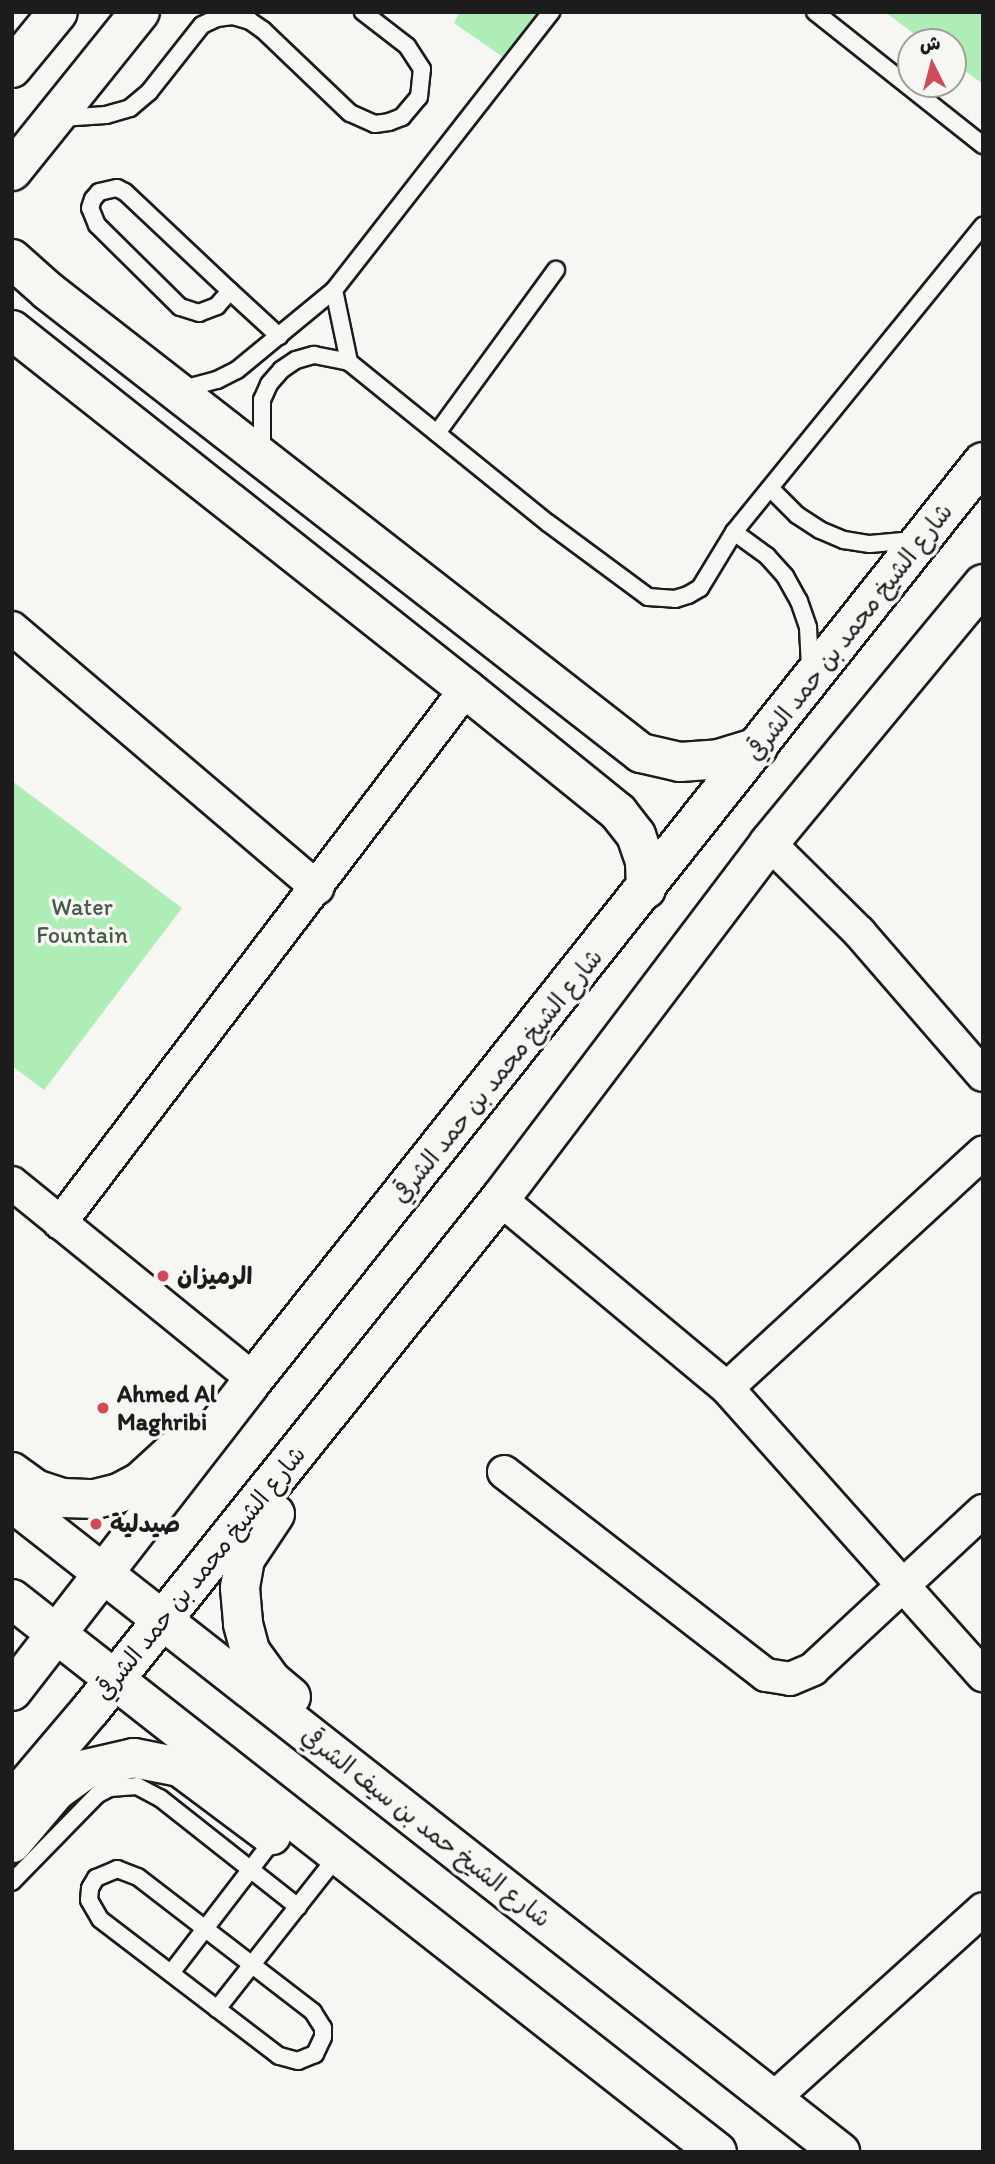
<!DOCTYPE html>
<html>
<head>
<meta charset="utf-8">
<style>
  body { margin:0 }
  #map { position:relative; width:995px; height:2164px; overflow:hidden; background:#f6f6f2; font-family:Itim,"Playpen Sans Arabic",sans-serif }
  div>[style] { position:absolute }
  .green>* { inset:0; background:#aeeeb6 }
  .roads { filter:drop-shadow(2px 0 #1c1c1c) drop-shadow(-2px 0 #1c1c1c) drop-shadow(0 2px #1c1c1c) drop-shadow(0 -2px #1c1c1c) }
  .service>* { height:16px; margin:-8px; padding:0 8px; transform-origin:8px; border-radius:8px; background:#f6f6f2 }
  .minor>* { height:32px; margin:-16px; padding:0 16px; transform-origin:16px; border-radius:16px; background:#f6f6f2 }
  .tertiary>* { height:38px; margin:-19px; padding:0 19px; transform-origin:19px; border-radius:19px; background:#f6f6f2 }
  .secondary>* { height:38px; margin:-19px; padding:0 19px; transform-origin:19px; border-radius:19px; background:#f6f6f2 }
  .dots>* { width:19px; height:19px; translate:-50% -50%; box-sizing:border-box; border:4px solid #f6f6f2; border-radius:50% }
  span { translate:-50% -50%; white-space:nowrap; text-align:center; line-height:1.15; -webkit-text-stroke:7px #f6f6f2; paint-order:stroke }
  .street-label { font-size:24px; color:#1c1c1c }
  .park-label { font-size:24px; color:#485b4a }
  .poi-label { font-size:24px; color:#1c1c1c; font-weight:700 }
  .left { translate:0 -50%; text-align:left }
  .frame { position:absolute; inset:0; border:14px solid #1c1c1c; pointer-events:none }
  .north { position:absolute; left:897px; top:28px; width:70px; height:70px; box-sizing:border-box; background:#f6f6f2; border:2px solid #9f9f9c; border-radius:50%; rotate:354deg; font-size:19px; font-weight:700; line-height:28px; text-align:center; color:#1c1c1c }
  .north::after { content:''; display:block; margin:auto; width:24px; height:32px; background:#d1495b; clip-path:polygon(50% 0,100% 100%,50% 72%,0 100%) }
</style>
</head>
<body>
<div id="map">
  <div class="green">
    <div style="clip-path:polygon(460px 12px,537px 12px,503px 57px,454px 23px)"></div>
    <div style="clip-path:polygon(885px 12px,983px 12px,983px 84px,953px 62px,953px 42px,925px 42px)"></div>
    <div style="clip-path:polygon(12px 781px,182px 908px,44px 1090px,12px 1066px)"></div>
  </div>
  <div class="roads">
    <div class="service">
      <div style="left:815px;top:12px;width:214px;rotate:38.4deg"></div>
      <div style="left:61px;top:118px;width:45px;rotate:-3.8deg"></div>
      <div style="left:106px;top:115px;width:25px;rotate:-16deg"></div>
      <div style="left:130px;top:108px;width:25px;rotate:-40deg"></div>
      <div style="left:149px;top:92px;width:85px;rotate:-51.7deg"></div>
      <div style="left:202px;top:25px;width:17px;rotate:-25deg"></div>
      <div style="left:217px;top:18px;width:16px;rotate:-7deg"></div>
      <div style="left:233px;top:16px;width:18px;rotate:16deg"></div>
      <div style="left:250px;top:21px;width:16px;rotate:35deg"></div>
      <div style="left:263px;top:30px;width:120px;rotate:43.7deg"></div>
      <div style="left:350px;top:113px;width:27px;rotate:24deg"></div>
      <div style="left:375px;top:124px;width:14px;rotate:-8deg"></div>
      <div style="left:389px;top:122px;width:14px;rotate:-21deg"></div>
      <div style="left:402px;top:117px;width:26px;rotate:-50deg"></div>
      <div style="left:419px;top:97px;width:28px;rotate:-84deg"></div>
      <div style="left:422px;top:69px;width:27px;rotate:-123deg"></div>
      <div style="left:407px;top:46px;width:56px;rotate:-142.3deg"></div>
      <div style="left:117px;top:188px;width:9px;rotate:27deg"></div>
      <div style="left:125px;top:192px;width:144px;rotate:43.3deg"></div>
      <div style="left:230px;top:291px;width:20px;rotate:131deg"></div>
      <div style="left:217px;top:306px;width:19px;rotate:159deg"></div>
      <div style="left:199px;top:313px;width:20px;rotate:-162deg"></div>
      <div style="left:180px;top:307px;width:117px;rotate:-135.3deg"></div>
      <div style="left:97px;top:225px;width:18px;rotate:-112deg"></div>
      <div style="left:90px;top:208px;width:9px;rotate:-72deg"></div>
      <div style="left:93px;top:199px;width:9px;rotate:-49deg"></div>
      <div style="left:99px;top:192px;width:18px;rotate:-13deg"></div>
      <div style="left:334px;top:290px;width:74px;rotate:78.2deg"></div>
      <div style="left:230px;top:291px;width:67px;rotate:42.6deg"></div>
      <div style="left:179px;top:390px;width:39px;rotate:-15deg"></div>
      <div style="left:217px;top:380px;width:22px;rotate:-27deg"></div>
      <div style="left:237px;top:370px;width:126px;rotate:-39.5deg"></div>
      <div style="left:334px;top:290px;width:353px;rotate:-52deg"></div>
      <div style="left:437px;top:433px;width:202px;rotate:-53.9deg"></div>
      <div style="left:262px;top:454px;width:54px;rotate:-90deg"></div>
      <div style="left:262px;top:400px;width:17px;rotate:-66deg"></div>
      <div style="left:269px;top:384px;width:18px;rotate:-49deg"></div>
      <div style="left:281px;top:370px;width:18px;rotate:-34deg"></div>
      <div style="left:296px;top:360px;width:19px;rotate:-16deg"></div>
      <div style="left:314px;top:355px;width:36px;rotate:11deg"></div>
      <div style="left:349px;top:362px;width:256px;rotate:39deg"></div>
      <div style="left:548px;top:523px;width:124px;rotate:36.5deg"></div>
      <div style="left:648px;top:597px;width:27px;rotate:4deg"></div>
      <div style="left:675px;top:599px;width:14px;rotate:-17deg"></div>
      <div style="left:688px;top:595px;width:14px;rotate:-30deg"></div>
      <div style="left:700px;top:588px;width:66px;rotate:-58.7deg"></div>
      <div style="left:734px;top:532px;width:395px;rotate:-50.9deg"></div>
      <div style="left:770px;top:488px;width:38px;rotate:45deg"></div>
      <div style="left:797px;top:515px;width:27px;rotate:33deg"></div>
      <div style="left:820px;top:530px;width:26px;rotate:23deg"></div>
      <div style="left:844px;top:540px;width:26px;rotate:9deg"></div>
      <div style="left:870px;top:544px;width:44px;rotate:-5.2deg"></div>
      <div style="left:734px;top:532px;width:41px;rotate:36deg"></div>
      <div style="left:767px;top:556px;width:27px;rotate:48deg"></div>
      <div style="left:785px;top:576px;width:29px;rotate:61deg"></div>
      <div style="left:799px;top:601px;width:28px;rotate:71deg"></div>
      <div style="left:808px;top:627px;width:41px;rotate:87.2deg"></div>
      <div style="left:117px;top:1869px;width:22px;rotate:21deg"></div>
      <div style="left:138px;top:1877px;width:221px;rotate:37.6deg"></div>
      <div style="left:313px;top:2012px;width:19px;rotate:58deg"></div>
      <div style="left:323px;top:2028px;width:9px;rotate:90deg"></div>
      <div style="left:323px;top:2037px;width:19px;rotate:115deg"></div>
      <div style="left:315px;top:2054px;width:18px;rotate:158deg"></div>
      <div style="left:298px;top:2061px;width:20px;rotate:-165deg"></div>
      <div style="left:279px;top:2056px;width:225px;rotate:-142.6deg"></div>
      <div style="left:100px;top:1919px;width:22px;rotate:-120deg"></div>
      <div style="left:89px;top:1900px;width:12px;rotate:-85deg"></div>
      <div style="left:90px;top:1888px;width:12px;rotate:-59deg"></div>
      <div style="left:96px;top:1878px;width:23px;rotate:-23deg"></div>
      <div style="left:12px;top:1882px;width:123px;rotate:-45.7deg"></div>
      <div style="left:98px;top:1794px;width:13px;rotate:-27deg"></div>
      <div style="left:110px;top:1788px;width:27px;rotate:-4deg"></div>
      <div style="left:137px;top:1786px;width:26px;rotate:28deg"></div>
      <div style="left:160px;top:1798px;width:176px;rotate:38.3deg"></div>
      <div style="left:171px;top:1973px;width:173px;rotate:-52.5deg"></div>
      <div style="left:217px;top:2009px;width:196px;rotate:-51.8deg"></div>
    </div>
    <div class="minor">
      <div style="left:12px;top:628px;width:401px;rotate:40.4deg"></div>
      <div style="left:769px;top:843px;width:127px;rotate:44.7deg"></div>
      <div style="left:859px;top:932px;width:189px;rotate:49.1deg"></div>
      <div style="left:12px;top:1183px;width:296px;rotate:39.1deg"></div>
      <div style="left:500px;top:1199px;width:295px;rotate:39.8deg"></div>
      <div style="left:727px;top:1388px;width:385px;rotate:48.3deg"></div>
      <div style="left:60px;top:1223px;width:671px;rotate:-52.75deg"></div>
      <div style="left:727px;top:1388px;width:348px;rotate:-42.6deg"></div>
      <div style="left:504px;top:1472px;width:331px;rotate:37.8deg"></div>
      <div style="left:766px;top:1675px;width:24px;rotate:9deg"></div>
      <div style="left:790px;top:1679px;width:25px;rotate:-23deg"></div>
      <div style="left:813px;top:1669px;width:232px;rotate:-42.9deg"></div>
      <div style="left:773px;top:2099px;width:283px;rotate:-42.1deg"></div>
    </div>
    <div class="tertiary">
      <div style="left:12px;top:68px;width:72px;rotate:-50.6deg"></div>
      <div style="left:12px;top:171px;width:204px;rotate:-51.2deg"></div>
      <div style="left:12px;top:259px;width:48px;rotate:41.6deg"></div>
      <div style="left:48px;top:291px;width:752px;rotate:37.92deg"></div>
      <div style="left:641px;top:753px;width:40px;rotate:13deg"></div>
      <div style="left:680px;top:762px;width:39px;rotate:-4deg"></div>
      <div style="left:719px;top:759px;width:41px;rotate:-17.1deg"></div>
      <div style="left:12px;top:330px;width:579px;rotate:38.34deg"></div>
      <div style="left:466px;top:689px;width:196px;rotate:39deg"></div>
      <div style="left:618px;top:812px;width:29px;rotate:52deg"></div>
      <div style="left:636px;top:835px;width:28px;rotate:71deg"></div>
      <div style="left:645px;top:861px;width:28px;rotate:88deg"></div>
    </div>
    <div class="secondary">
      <div style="left:12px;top:1472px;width:29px;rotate:36deg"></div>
      <div style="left:35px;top:1489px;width:29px;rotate:18deg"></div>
      <div style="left:63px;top:1498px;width:32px;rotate:2deg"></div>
      <div style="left:95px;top:1499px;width:25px;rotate:-14deg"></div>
      <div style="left:119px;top:1493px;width:24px;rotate:-28deg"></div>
      <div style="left:140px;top:1482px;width:50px;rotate:-42.6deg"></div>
      <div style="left:12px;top:1502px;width:1053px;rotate:38.13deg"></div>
      <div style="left:275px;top:1514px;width:54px;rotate:123.7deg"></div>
      <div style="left:245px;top:1559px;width:29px;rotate:100deg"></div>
      <div style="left:240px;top:1588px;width:36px;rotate:85deg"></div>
      <div style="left:243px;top:1624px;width:28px;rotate:75deg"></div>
      <div style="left:250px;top:1651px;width:36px;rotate:54deg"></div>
      <div style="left:271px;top:1680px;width:26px;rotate:40deg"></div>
      <div style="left:12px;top:1599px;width:896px;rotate:38.11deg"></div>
      <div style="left:12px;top:1691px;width:387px;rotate:-52.2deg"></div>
      <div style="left:249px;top:1385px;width:1179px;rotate:-51.51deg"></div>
      <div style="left:12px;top:1802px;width:122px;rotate:-49.7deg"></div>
      <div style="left:91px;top:1709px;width:654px;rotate:-51.27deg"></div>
      <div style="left:500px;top:1199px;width:446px;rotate:-52.9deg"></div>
      <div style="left:769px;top:843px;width:336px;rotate:-50.4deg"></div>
      <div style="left:12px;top:1843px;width:68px;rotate:-49.8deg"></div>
      <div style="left:56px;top:1791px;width:37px;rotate:-36deg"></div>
      <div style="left:86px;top:1769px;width:49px;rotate:-12.9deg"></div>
      <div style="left:134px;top:1758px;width:47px;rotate:11.1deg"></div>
      <div style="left:180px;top:1767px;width:114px;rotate:36.8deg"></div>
    </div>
  </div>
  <div class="dots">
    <div style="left:163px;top:1276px;background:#d1495b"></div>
    <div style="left:103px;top:1408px;background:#d1495b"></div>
    <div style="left:96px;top:1524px;background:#d1495b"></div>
  </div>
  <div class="street-label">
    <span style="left:849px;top:632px;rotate:-52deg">شارع الشيخ محمد بن حمد الشرقي</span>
    <span style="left:497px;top:1076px;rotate:-51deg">شارع الشيخ محمد بن حمد الشرقي</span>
    <span style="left:200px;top:1573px;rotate:-51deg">شارع الشيخ محمد بن حمد الشرقي</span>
    <span style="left:426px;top:1827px;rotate:38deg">شارع الشيخ حمد بن سيف الشرقي</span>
  </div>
  <div class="park-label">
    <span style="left:82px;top:921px">Water<br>Fountain</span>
  </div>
  <div class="poi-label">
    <span class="left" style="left:177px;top:1276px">الرميزان</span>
    <span class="left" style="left:117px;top:1408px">Ahmed Al<br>Maghribi</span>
    <span class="left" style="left:110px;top:1524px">صيدلية</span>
  </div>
  <div class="frame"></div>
  <div class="north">ش</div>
</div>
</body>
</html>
